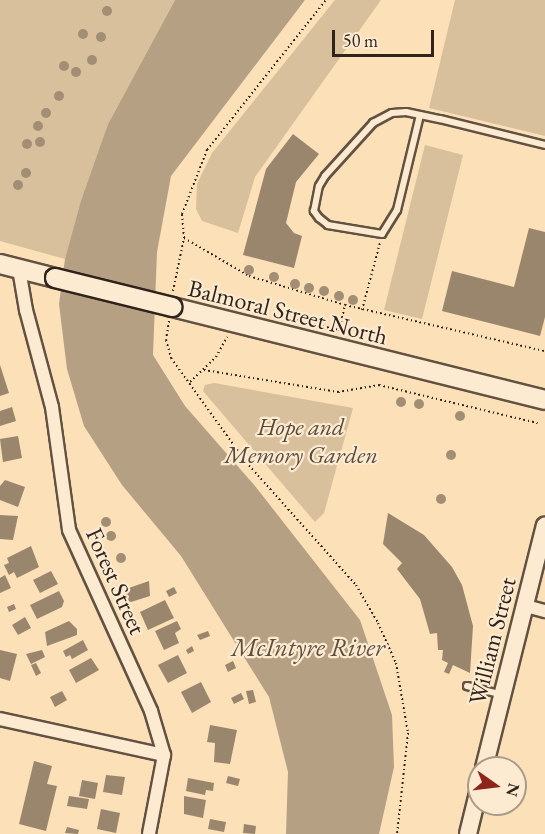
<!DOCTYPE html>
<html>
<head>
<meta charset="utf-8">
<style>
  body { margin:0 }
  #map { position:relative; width:545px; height:834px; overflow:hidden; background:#fbe0b8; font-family:"EB Garamond",serif }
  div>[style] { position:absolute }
  .green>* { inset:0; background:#d8c09d }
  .water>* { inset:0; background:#b6a083 }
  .building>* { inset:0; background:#9a856d }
  .path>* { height:2px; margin-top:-1px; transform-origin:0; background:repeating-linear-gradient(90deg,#30231b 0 1.5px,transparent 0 4.5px) }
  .roads { filter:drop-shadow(2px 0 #635242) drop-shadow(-2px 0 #635242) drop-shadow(0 2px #635242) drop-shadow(0 -2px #635242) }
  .service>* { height:6px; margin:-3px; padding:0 3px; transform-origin:3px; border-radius:3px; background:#fcebd1 }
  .minor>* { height:12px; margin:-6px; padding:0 6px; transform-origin:6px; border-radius:6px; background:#fcebd1 }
  .tertiary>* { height:16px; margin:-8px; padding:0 8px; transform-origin:8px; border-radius:8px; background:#fcebd1 }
  .secondary>* { height:18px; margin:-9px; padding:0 9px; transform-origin:9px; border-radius:9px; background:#fcebd1 }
  .bridges { filter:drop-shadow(2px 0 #30231b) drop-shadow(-2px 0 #30231b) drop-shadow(0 2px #30231b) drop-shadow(0 -2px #30231b) }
  .secondary-bridge>* { height:18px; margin:-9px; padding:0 9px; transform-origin:9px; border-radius:9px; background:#fcebd1 }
  .trees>* { width:10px; height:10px; margin:-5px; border-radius:50%; background:#a28e74 }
  span { translate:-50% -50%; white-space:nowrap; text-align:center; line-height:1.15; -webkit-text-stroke:4.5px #fcebd1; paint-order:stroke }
  .street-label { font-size:24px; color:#30231b }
  .park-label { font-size:24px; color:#5a4a3c; font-style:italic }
  .water-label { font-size:26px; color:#5f4f3f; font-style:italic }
  .north { position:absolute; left:467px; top:756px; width:60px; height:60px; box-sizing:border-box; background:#fcebd1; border:2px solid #aa9b88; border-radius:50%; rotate:104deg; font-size:16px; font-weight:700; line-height:24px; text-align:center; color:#30231b }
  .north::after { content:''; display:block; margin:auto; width:21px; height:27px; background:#8f2418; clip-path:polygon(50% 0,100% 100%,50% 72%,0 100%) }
  .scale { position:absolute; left:332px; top:30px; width:102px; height:27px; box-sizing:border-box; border:3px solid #30231b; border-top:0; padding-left:8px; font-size:18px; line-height:21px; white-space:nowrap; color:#30231b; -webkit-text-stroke:4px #fcebd1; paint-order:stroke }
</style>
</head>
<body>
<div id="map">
  <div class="green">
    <div style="clip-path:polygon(0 0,175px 0,108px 124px,65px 259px,0 241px)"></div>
    <div style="clip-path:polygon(335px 0,381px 0,255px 177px,238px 233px,202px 221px,196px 209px,197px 184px,212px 153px)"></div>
    <div style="clip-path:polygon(455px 0,545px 0,545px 136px,429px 108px)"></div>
    <div style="clip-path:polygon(425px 145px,463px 155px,422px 319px,384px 310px)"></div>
    <div style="clip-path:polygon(214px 383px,353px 408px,324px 513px,315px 522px,203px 391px,205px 385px)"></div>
  </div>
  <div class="water">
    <div style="clip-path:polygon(175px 0,305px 0,171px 176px,157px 252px,153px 355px,185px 406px,255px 486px,360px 620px,392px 715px,394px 767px,379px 834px,286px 834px,288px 772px,269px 697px,181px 556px,122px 485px,84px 426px,67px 369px,59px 304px,65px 259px,81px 201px,108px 124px)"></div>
  </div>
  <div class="building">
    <div style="clip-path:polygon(293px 134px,319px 154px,296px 182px,286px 223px,294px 233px,302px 236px,294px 268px,243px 255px,266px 169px)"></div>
    <div style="clip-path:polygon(529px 228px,545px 232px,545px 317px,540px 336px,442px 311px,452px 271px,514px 287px)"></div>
    <div style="clip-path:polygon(0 365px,9px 393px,0 396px)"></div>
    <div style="clip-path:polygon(12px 407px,16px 421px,0 426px,0 411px)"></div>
    <div style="clip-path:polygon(18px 436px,22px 458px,3px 462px,0 439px)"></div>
    <div style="clip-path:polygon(5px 480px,25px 487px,18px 507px,0 500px,0 486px)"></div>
    <div style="clip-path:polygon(388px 513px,424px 535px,452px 567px,462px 585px,473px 626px,470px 673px,453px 665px,449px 674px,444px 672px,448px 663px,442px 660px,443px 650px,438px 650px,437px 633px,430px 634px,420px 599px,397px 569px,402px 563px,383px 544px)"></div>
    <div style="clip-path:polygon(0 515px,18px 516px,13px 540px,0 539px)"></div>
    <div style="clip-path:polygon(31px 546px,39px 567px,17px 578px,14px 572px,9px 575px,4px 565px,9px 563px,7px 558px)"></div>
    <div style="clip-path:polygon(51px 571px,58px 584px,40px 593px,33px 580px)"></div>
    <div style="clip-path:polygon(5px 575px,11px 588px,0 593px,0 578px)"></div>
    <div style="clip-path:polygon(149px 581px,150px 596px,131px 602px,126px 600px,123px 590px)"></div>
    <div style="clip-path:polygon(174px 587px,177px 593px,169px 597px,166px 591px)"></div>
    <div style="clip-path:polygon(59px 591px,64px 601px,62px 607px,37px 619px,30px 605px)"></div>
    <div style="clip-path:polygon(165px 600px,174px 618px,148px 630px,140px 612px)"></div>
    <div style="clip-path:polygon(14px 604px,16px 609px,9px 612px,7px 607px)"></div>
    <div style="clip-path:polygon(25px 617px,31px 628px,18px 635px,12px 625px)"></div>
    <div style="clip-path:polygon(69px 621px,77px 629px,77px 635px,47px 646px,45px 632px)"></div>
    <div style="clip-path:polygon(177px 621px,181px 629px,175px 633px,179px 643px,164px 650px,155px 631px)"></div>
    <div style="clip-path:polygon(208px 631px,210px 636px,200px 640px,197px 635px)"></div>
    <div style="clip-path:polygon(83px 640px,88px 650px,72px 659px,70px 655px,66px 657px,63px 651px)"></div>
    <div style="clip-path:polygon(192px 646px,194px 651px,188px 654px,186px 650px)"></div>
    <div style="clip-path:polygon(0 650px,17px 654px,10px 681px,0 678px)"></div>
    <div style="clip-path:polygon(42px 650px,45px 657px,31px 664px,26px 654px)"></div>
    <div style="clip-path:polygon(178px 655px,187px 673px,168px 683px,158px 665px)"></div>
    <div style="clip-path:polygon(91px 658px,99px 670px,76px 683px,69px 670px)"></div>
    <div style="clip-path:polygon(233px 661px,236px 668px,228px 672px,225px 665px)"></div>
    <div style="clip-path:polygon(36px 663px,41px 673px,36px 676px,31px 665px)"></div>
    <div style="clip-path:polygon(201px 682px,211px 702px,192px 713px,181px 692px)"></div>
    <div style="clip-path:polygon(253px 690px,256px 702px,249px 704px,246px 691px)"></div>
    <div style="clip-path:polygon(62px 691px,67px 700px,55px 707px,50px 697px)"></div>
    <div style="clip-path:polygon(241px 693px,244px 699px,234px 704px,231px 698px)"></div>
    <div style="clip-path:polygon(210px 725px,237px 730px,230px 764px,214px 762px,215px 743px,207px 742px)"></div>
    <div style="clip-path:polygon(34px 761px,52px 766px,47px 784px,57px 786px,46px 831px,19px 824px)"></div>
    <div style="clip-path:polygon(106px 775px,125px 777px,122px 795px,103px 792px)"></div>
    <div style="clip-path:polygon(228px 776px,240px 779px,238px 786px,226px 783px)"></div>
    <div style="clip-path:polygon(188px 778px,214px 783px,213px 791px,206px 790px,205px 795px,186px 791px)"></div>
    <div style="clip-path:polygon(82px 780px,98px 783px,95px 799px,79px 796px)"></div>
    <div style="clip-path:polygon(69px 796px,89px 799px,87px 809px,67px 806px)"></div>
    <div style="clip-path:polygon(184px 796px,206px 800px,203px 818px,184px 814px)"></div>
    <div style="clip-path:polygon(101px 809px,120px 813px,116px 833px,97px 829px)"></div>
    <div style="clip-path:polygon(210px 819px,226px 822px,224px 832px,208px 829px)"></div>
    <div style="clip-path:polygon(244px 824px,256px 826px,255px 834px,243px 833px)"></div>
    <div style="clip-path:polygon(67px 827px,79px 830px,78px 834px,65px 833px)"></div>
  </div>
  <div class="path">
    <div style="left:184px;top:238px;width:75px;rotate:30.3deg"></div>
    <div style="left:249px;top:276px;width:100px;rotate:16.8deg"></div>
    <div style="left:345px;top:305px;width:205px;rotate:13deg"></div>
    <div style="left:173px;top:291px;width:54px;rotate:-78.3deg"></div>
    <div style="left:184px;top:238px;width:24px;rotate:-95deg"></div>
    <div style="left:182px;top:214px;width:69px;rotate:-68.7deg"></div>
    <div style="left:207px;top:150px;width:191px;rotate:-51.6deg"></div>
    <div style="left:362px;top:310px;width:69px;rotate:-75deg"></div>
    <div style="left:292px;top:319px;width:48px;rotate:13.2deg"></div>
    <div style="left:169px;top:321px;width:19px;rotate:99deg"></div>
    <div style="left:166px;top:340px;width:19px;rotate:74deg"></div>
    <div style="left:171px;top:358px;width:128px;rotate:54.2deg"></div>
    <div style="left:246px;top:462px;width:165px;rotate:48.2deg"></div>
    <div style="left:356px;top:585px;width:44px;rotate:59.9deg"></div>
    <div style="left:378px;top:623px;width:44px;rotate:65.8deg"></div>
    <div style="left:396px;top:663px;width:71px;rotate:80.3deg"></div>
    <div style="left:408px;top:733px;width:102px;rotate:96.2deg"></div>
    <div style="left:339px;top:331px;width:27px;rotate:-77deg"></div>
    <div style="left:204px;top:370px;width:136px;rotate:9.3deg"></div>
    <div style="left:338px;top:392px;width:42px;rotate:-9.7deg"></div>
    <div style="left:379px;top:385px;width:163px;rotate:13.5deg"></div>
    <div style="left:190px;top:382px;width:36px;rotate:-44deg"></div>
    <div style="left:216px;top:357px;width:23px;rotate:-61deg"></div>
  </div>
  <div class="roads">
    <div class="service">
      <div style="left:420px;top:115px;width:98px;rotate:103.6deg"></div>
      <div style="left:397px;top:210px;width:28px;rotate:122deg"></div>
      <div style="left:382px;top:234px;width:55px;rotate:-170.5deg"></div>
      <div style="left:328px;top:225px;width:11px;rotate:-142deg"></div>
      <div style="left:319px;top:218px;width:9px;rotate:-126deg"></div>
      <div style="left:314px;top:211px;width:25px;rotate:-79deg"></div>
      <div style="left:319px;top:186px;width:12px;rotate:-59deg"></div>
      <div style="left:325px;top:176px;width:72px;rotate:-47.8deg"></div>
      <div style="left:373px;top:123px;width:21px;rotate:-28deg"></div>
      <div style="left:392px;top:113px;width:14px;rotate:-4deg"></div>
      <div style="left:406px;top:112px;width:35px;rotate:12deg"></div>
      <div style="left:440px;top:119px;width:108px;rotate:13.9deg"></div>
      <div style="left:467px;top:686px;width:36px;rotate:14deg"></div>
    </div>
    <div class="minor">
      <div style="left:19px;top:269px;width:42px;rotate:80.3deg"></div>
      <div style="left:26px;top:310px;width:100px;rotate:75deg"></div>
      <div style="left:52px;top:407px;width:124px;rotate:82.1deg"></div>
      <div style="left:69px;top:530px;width:199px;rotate:65.6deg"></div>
      <div style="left:151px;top:711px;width:46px;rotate:73.5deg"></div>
      <div style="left:164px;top:755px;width:80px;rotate:100.8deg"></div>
      <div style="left:526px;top:606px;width:20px;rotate:15deg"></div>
      <div style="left:0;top:719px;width:168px;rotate:12.4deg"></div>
    </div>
    <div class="tertiary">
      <div style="left:484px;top:768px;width:250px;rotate:-75.9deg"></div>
      <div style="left:468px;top:834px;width:46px;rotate:-76.3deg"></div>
    </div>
    <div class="secondary">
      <div style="left:0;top:264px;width:57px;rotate:14.3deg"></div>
      <div style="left:172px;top:307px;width:384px;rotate:14deg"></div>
    </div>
  </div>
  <div class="bridges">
    <div class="secondary-bridge">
      <div style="left:55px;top:278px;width:121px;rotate:13.9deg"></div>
    </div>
  </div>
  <div class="trees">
    <div style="left:107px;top:11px"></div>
    <div style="left:83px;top:34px"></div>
    <div style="left:101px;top:37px"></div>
    <div style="left:92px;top:60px"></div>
    <div style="left:64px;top:66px"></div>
    <div style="left:76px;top:72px"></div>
    <div style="left:59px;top:96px"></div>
    <div style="left:46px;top:113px"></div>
    <div style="left:38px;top:126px"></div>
    <div style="left:40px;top:142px"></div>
    <div style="left:27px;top:144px"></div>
    <div style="left:26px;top:173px"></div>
    <div style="left:18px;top:185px"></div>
    <div style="left:249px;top:270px"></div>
    <div style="left:274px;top:277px"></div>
    <div style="left:295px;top:284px"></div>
    <div style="left:309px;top:288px"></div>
    <div style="left:324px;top:291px"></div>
    <div style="left:339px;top:296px"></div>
    <div style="left:353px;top:300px"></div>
    <div style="left:401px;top:402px"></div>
    <div style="left:419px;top:404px"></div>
    <div style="left:460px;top:416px"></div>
    <div style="left:451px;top:455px"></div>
    <div style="left:441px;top:499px"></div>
    <div style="left:106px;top:522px"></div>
    <div style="left:111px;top:536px"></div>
    <div style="left:121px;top:558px"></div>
  </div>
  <div class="street-label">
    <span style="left:288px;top:312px;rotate:14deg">Balmoral Street North</span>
    <span style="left:116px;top:581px;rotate:66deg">Forest Street</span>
    <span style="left:492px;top:641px;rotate:-76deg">William Street</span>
  </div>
  <div class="park-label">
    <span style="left:301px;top:441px">Hope and<br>Memory Garden</span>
  </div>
  <div class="water-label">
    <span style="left:308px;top:648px">McIntyre River</span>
  </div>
  <div class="north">N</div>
  <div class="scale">50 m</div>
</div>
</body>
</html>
